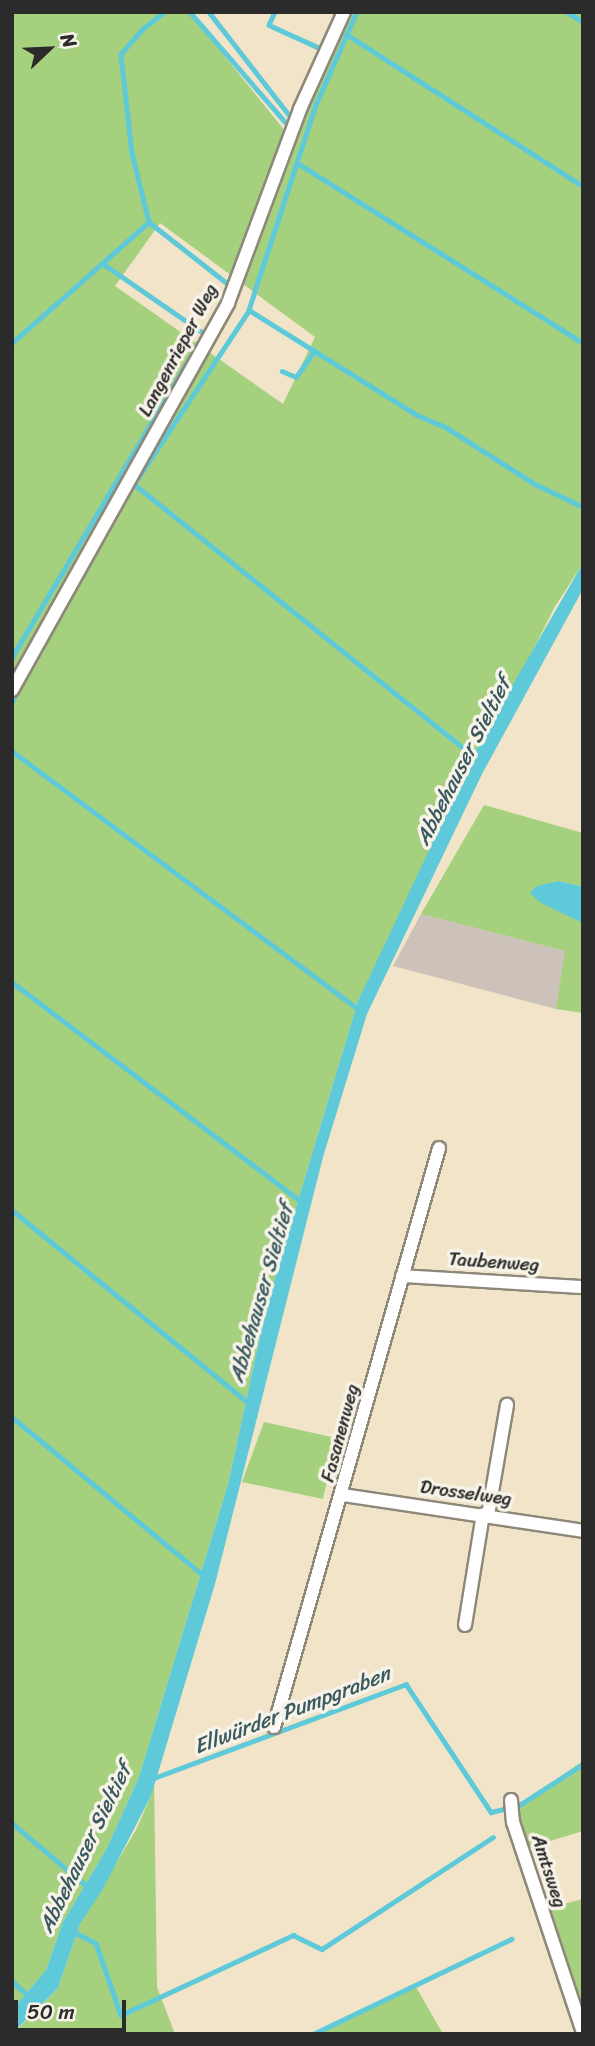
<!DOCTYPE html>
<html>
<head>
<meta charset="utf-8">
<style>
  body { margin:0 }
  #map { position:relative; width:595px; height:2046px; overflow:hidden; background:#f1e4c8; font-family:Sriracha,sans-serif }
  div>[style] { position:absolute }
  .industrial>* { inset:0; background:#ccc2b9 }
  .green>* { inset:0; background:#a5d07d }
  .water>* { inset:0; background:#5ec9d8 }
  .stream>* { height:4.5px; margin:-2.25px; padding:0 2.25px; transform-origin:2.25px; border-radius:2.25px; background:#5ec9d8 }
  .roads { filter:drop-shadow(2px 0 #8e887a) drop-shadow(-2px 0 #8e887a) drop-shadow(0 2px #8e887a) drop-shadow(0 -2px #8e887a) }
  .minor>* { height:12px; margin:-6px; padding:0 6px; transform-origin:6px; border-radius:6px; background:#fff }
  span { translate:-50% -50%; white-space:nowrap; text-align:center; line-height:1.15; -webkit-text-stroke:7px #f7f3e8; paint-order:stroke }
  .street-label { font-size:19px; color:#2b2b2b }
  .water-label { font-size:21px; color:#3a5a5f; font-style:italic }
  .frame { position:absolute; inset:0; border:14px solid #2b2b2b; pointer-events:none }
  .north { position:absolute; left:14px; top:14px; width:70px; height:70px; -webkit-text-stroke:5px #f7f3e8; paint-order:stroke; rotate:67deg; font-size:19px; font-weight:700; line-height:28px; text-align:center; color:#2b2b2b }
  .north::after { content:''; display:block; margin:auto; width:24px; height:32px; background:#2b2b2b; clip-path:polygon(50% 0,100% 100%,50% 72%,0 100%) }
  .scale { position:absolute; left:14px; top:2000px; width:112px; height:32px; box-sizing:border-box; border:4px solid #2b2b2b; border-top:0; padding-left:9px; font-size:21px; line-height:24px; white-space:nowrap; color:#2b2b2b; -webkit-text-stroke:5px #f7f3e8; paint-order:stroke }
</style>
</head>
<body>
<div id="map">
  <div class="industrial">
    <div style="clip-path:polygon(421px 914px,566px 951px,556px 1009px,393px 966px)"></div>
  </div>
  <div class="green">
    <div style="clip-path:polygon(evenodd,12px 12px,189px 12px,285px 131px,345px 12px,583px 12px,583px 563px,554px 608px,358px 1001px,267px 1304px,228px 1484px,139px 1777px,106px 1850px,63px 1922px,46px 1970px,12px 2010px,12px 12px,160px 223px,315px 337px,283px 404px,115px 286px,160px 223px)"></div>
    <div style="clip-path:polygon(484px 805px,583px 833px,583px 887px,559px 881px,560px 910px,583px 923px,583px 1013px,556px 1009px,565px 951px,421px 914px)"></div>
    <div style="clip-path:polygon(264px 1422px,336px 1438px,323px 1499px,242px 1482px)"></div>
    <div style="clip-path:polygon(583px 1761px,583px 1831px,527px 1848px,518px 1806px)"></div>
    <div style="clip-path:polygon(154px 1777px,157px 1987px,175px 2034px,13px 2034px,58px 1988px,80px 1924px,136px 1830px,151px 1796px)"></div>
    <div style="clip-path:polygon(583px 1899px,583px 2004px,576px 2007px,541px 1910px)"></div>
    <div style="clip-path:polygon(416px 1987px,443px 2034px,317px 2034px,325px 2031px)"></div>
  </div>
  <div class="water">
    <div style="clip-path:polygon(583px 563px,583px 589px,482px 774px,367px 1014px,323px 1157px,215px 1584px,151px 1796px,104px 1887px,80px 1924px,58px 1988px,12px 2034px,12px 2010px,46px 1970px,63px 1922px,106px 1850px,139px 1777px,228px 1484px,267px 1304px,358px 1001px,482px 738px)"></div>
    <div style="clip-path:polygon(559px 881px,583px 887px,583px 923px,541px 903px,530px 893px,537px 886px)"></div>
  </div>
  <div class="stream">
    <div style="left:165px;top:12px;width:28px;rotate:142deg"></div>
    <div style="left:143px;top:29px;width:33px;rotate:131deg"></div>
    <div style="left:121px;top:54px;width:100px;rotate:83.7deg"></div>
    <div style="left:132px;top:153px;width:71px;rotate:76.2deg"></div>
    <div style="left:149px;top:222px;width:100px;rotate:38.1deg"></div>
    <div style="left:228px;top:284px;width:188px;rotate:-69.2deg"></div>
    <div style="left:190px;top:12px;width:148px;rotate:49.1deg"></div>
    <div style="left:209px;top:12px;width:132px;rotate:52.1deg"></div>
    <div style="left:275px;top:12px;width:14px;rotate:115deg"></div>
    <div style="left:269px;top:25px;width:58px;rotate:24.4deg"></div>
    <div style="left:357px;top:12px;width:102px;rotate:113.8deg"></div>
    <div style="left:316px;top:105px;width:216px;rotate:108.1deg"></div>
    <div style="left:249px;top:310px;width:198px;rotate:32deg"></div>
    <div style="left:417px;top:415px;width:33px;rotate:23deg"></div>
    <div style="left:447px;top:428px;width:104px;rotate:32.5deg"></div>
    <div style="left:535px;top:484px;width:53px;rotate:25.6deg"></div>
    <div style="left:567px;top:12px;width:19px;rotate:32deg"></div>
    <div style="left:346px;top:34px;width:282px;rotate:32.7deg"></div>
    <div style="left:299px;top:164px;width:336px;rotate:32.2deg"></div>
    <div style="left:12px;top:343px;width:183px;rotate:-41.5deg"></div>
    <div style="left:282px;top:371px;width:15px;rotate:23deg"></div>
    <div style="left:296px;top:377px;width:32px;rotate:-55deg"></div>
    <div style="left:134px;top:484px;width:440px;rotate:38.7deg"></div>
    <div style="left:130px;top:490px;width:216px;rotate:-56.5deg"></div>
    <div style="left:12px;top:657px;width:376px;rotate:-59.3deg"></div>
    <div style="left:204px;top:334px;width:121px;rotate:-145.4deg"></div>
    <div style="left:12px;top:702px;width:13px;rotate:-63deg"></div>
    <div style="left:12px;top:751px;width:433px;rotate:36.7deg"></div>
    <div style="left:12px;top:982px;width:363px;rotate:37.2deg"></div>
    <div style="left:12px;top:1210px;width:307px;rotate:39.2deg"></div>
    <div style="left:12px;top:1417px;width:248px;rotate:39.6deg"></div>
    <div style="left:151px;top:1779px;width:272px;rotate:-20.4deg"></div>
    <div style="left:406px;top:1684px;width:154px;rotate:56.4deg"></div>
    <div style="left:491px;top:1812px;width:28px;rotate:-13deg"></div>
    <div style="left:518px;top:1806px;width:77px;rotate:-32.9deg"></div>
    <div style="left:12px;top:1823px;width:101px;rotate:40.2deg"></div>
    <div style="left:72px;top:1931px;width:27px;rotate:27deg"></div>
    <div style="left:96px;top:1943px;width:76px;rotate:70.9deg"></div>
    <div style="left:121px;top:2015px;width:190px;rotate:-24.9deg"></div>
    <div style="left:293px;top:1935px;width:32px;rotate:26deg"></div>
    <div style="left:322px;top:1949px;width:204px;rotate:-33.2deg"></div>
    <div style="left:12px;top:1981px;width:24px;rotate:42deg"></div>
    <div style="left:313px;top:2034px;width:220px;rotate:-25.6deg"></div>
  </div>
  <div class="roads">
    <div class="minor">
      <div style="left:12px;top:690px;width:443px;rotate:-60.8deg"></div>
      <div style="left:228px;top:303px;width:207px;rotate:-69.6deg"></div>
      <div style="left:300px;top:109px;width:107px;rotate:-65.6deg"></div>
      <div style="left:402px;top:1276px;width:181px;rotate:3.5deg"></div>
      <div style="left:343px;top:1495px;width:243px;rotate:8.5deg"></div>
      <div style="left:488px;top:1515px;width:112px;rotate:-80.2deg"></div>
      <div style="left:465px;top:1625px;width:112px;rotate:-80.8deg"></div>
      <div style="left:274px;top:1727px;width:602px;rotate:-74.09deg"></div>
      <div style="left:511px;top:1800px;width:22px;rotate:85deg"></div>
      <div style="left:513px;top:1822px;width:222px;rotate:71.6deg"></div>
    </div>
  </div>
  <div class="street-label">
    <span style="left:178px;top:350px;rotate:-62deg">Langenrieper Weg</span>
    <span style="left:494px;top:1262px;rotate:4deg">Taubenweg</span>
    <span style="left:340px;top:1433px;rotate:-75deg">Fasanenweg</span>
    <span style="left:466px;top:1493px;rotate:8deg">Drosselweg</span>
    <span style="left:549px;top:1871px;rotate:72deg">Amtsweg</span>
  </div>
  <div class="water-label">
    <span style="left:463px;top:761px;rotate:-63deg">Abbehauser Sieltief</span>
    <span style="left:261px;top:1293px;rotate:-74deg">Abbehauser Sieltief</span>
    <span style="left:292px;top:1710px;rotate:-21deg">Ellwürder Pumpgraben</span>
    <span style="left:85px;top:1848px;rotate:-64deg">Abbehauser Sieltief</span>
  </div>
  <div class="frame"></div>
  <div class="north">N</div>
  <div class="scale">50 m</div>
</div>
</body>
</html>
